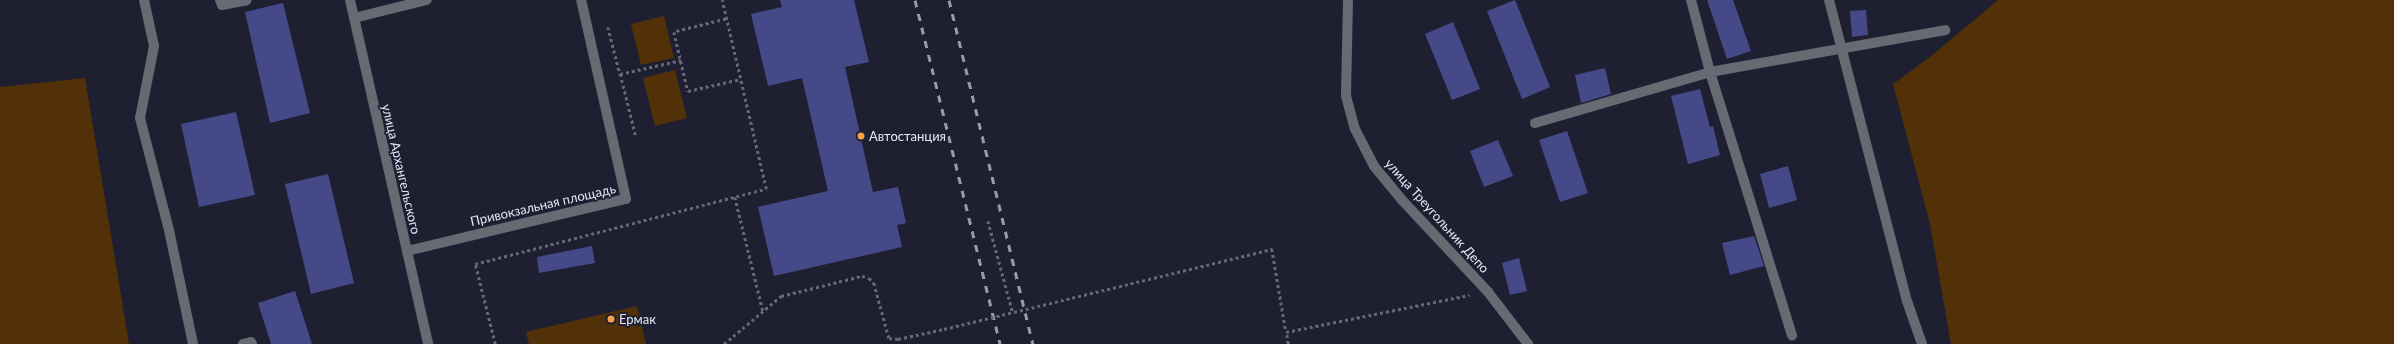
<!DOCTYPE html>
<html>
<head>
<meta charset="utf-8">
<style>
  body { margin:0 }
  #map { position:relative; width:2394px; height:344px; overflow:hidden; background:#1e2032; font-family:Lato,sans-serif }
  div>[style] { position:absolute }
  .green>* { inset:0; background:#523008 }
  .building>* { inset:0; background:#454987 }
  .path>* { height:2.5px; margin-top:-1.25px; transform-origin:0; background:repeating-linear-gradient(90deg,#666878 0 3px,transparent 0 6px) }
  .service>* { height:10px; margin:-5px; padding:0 5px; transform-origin:5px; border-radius:5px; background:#676973 }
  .minor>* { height:10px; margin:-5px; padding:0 5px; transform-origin:5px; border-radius:5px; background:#676973 }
  .tertiary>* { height:10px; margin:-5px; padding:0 5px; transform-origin:5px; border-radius:5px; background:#676973 }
  .rail>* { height:3px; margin-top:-1.5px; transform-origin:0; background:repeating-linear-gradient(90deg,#999baa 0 7px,transparent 0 14px) }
  .path-bridge>* { height:2.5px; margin-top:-1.25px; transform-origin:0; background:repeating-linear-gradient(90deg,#666878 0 3px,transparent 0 6px) }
  .dots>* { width:11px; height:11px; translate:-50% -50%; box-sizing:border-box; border:2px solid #1e2032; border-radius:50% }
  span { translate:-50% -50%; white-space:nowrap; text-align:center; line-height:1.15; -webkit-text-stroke:3.5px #1e2032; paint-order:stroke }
  .poi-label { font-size:13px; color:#e6e8f5 }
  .left { translate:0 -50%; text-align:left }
  .street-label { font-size:13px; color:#e6e8f5 }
</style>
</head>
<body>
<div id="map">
  <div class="green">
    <div style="clip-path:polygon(1998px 0,2394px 0,2394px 344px,1951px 344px,1930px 224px,1893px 84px,1930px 57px)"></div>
    <div style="clip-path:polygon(664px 16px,674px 58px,641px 65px,631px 24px)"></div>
    <div style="clip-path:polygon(675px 70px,687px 118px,655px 126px,643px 78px)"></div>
    <div style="clip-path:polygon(85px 78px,129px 344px,0 344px,0 87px)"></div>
    <div style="clip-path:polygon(637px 306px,646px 344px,529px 344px,526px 332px)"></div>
  </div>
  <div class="building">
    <div style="clip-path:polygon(780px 0,854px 0,869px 62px,845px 67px,873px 192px,898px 187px,906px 223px,897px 225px,902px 247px,774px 276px,758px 207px,828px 191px,802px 78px,768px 86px,751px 14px,782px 7px)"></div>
    <div style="clip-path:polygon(1515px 0,1550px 87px,1522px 99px,1487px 11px)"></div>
    <div style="clip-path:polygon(1707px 0,1733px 0,1751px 51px,1727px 59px)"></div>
    <div style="clip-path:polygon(283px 3px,310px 113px,270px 123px,245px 12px)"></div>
    <div style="clip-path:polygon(1866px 10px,1868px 35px,1852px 37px,1850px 11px)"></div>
    <div style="clip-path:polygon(1453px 22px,1480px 89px,1452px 100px,1425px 34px)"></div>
    <div style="clip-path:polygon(1605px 68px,1611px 94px,1581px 103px,1575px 75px)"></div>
    <div style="clip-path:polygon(1700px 89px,1710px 127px,1713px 126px,1720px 155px,1688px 164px,1671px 96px)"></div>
    <div style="clip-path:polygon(236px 112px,255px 195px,199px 207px,181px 124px)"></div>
    <div style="clip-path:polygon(1567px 131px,1588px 193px,1560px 202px,1539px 140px)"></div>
    <div style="clip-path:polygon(1498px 140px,1513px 176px,1484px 187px,1470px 151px)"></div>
    <div style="clip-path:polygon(1788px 166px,1797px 200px,1769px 208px,1760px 174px)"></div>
    <div style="clip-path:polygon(328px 174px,354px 283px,311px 294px,285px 184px)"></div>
    <div style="clip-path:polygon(1754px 236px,1764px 266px,1730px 275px,1722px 243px)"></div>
    <div style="clip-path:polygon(592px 246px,595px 263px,539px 273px,537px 257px)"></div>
    <div style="clip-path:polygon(1519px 258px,1527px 291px,1510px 295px,1502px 263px)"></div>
    <div style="clip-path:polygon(295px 291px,312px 344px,271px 344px,258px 303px)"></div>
  </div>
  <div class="path">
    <div style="left:726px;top:19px;width:54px;rotate:166deg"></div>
    <div style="left:674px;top:32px;width:61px;rotate:76.7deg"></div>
    <div style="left:688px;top:91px;width:54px;rotate:-12.8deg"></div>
    <div style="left:608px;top:27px;width:49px;rotate:75.7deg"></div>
    <div style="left:635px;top:135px;width:63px;rotate:-103.8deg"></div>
    <div style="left:620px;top:74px;width:63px;rotate:-12.9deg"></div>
    <div style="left:735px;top:197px;width:117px;rotate:76.2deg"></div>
    <div style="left:988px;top:221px;width:95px;rotate:74.8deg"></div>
    <div style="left:1272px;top:249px;width:84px;rotate:80.4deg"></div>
    <div style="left:495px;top:344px;width:82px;rotate:-104deg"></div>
    <div style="left:475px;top:264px;width:301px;rotate:-14.5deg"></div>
    <div style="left:766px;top:189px;width:194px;rotate:-103.1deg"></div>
    <div style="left:724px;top:344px;width:75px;rotate:-40.1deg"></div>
    <div style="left:781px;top:296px;width:83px;rotate:-13.9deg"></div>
    <div style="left:862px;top:276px;width:7px;rotate:16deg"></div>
    <div style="left:869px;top:278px;width:7px;rotate:45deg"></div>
    <div style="left:874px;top:283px;width:57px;rotate:74.7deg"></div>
    <div style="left:889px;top:338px;width:9px;rotate:6deg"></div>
    <div style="left:898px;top:339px;width:47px;rotate:-12.3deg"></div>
    <div style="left:1288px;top:344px;width:12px;rotate:-99deg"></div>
    <div style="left:1286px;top:332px;width:187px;rotate:-11.4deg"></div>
  </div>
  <div class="service">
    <div style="left:144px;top:0;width:47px;rotate:77.7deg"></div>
    <div style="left:154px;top:46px;width:73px;rotate:101deg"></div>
    <div style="left:140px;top:118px;width:116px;rotate:75.5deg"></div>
    <div style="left:169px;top:230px;width:116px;rotate:78.1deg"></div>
    <div style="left:220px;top:0;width:5px;rotate:68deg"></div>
    <div style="left:222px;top:5px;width:25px;rotate:-11deg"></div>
    <div style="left:1691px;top:0;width:74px;rotate:75.2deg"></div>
    <div style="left:1710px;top:72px;width:276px;rotate:72.7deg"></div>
    <div style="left:1829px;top:0;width:311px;rotate:75.5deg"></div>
    <div style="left:1907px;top:301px;width:46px;rotate:70.8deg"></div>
    <div style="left:354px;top:18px;width:75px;rotate:-13.9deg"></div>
    <div style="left:1535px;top:123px;width:182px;rotate:-16.2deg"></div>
    <div style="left:1710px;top:72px;width:239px;rotate:-10.1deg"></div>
    <div style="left:407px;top:251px;width:225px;rotate:-13.4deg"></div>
    <div style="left:626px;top:199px;width:204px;rotate:-102.7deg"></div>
    <div style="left:243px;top:344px;width:8px;rotate:-14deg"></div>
    <div style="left:251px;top:342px;width:2px;rotate:63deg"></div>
  </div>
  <div class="minor">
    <div style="left:1348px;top:0;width:96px;rotate:91.2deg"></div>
    <div style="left:1346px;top:96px;width:34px;rotate:75deg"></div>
    <div style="left:1355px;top:129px;width:42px;rotate:62.8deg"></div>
    <div style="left:1374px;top:166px;width:44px;rotate:50.5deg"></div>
    <div style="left:1402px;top:200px;width:126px;rotate:46.9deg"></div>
    <div style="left:1488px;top:292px;width:66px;rotate:52.4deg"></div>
  </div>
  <div class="tertiary">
    <div style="left:350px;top:0;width:353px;rotate:77.2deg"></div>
  </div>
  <div class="rail">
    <div style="left:915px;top:0;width:354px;rotate:76.1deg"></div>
    <div style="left:949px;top:0;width:354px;rotate:76.3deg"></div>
  </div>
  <div class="path-bridge">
    <div style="left:944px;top:329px;width:338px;rotate:-13.7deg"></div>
  </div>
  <div class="dots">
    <div style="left:861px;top:136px;background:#f6a247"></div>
    <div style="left:611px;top:319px;background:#f6a247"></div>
  </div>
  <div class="poi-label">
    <span class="left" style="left:869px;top:136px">Автостанция</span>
    <span class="left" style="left:619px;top:319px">Ермак</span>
  </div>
  <div class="street-label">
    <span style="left:401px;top:169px;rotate:77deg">улица Архангельского</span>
    <span style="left:543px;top:205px;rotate:-13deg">Привокзальная площадь</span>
    <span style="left:1437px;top:216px;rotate:48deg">улица Треугольник Депо</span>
  </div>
</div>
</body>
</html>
